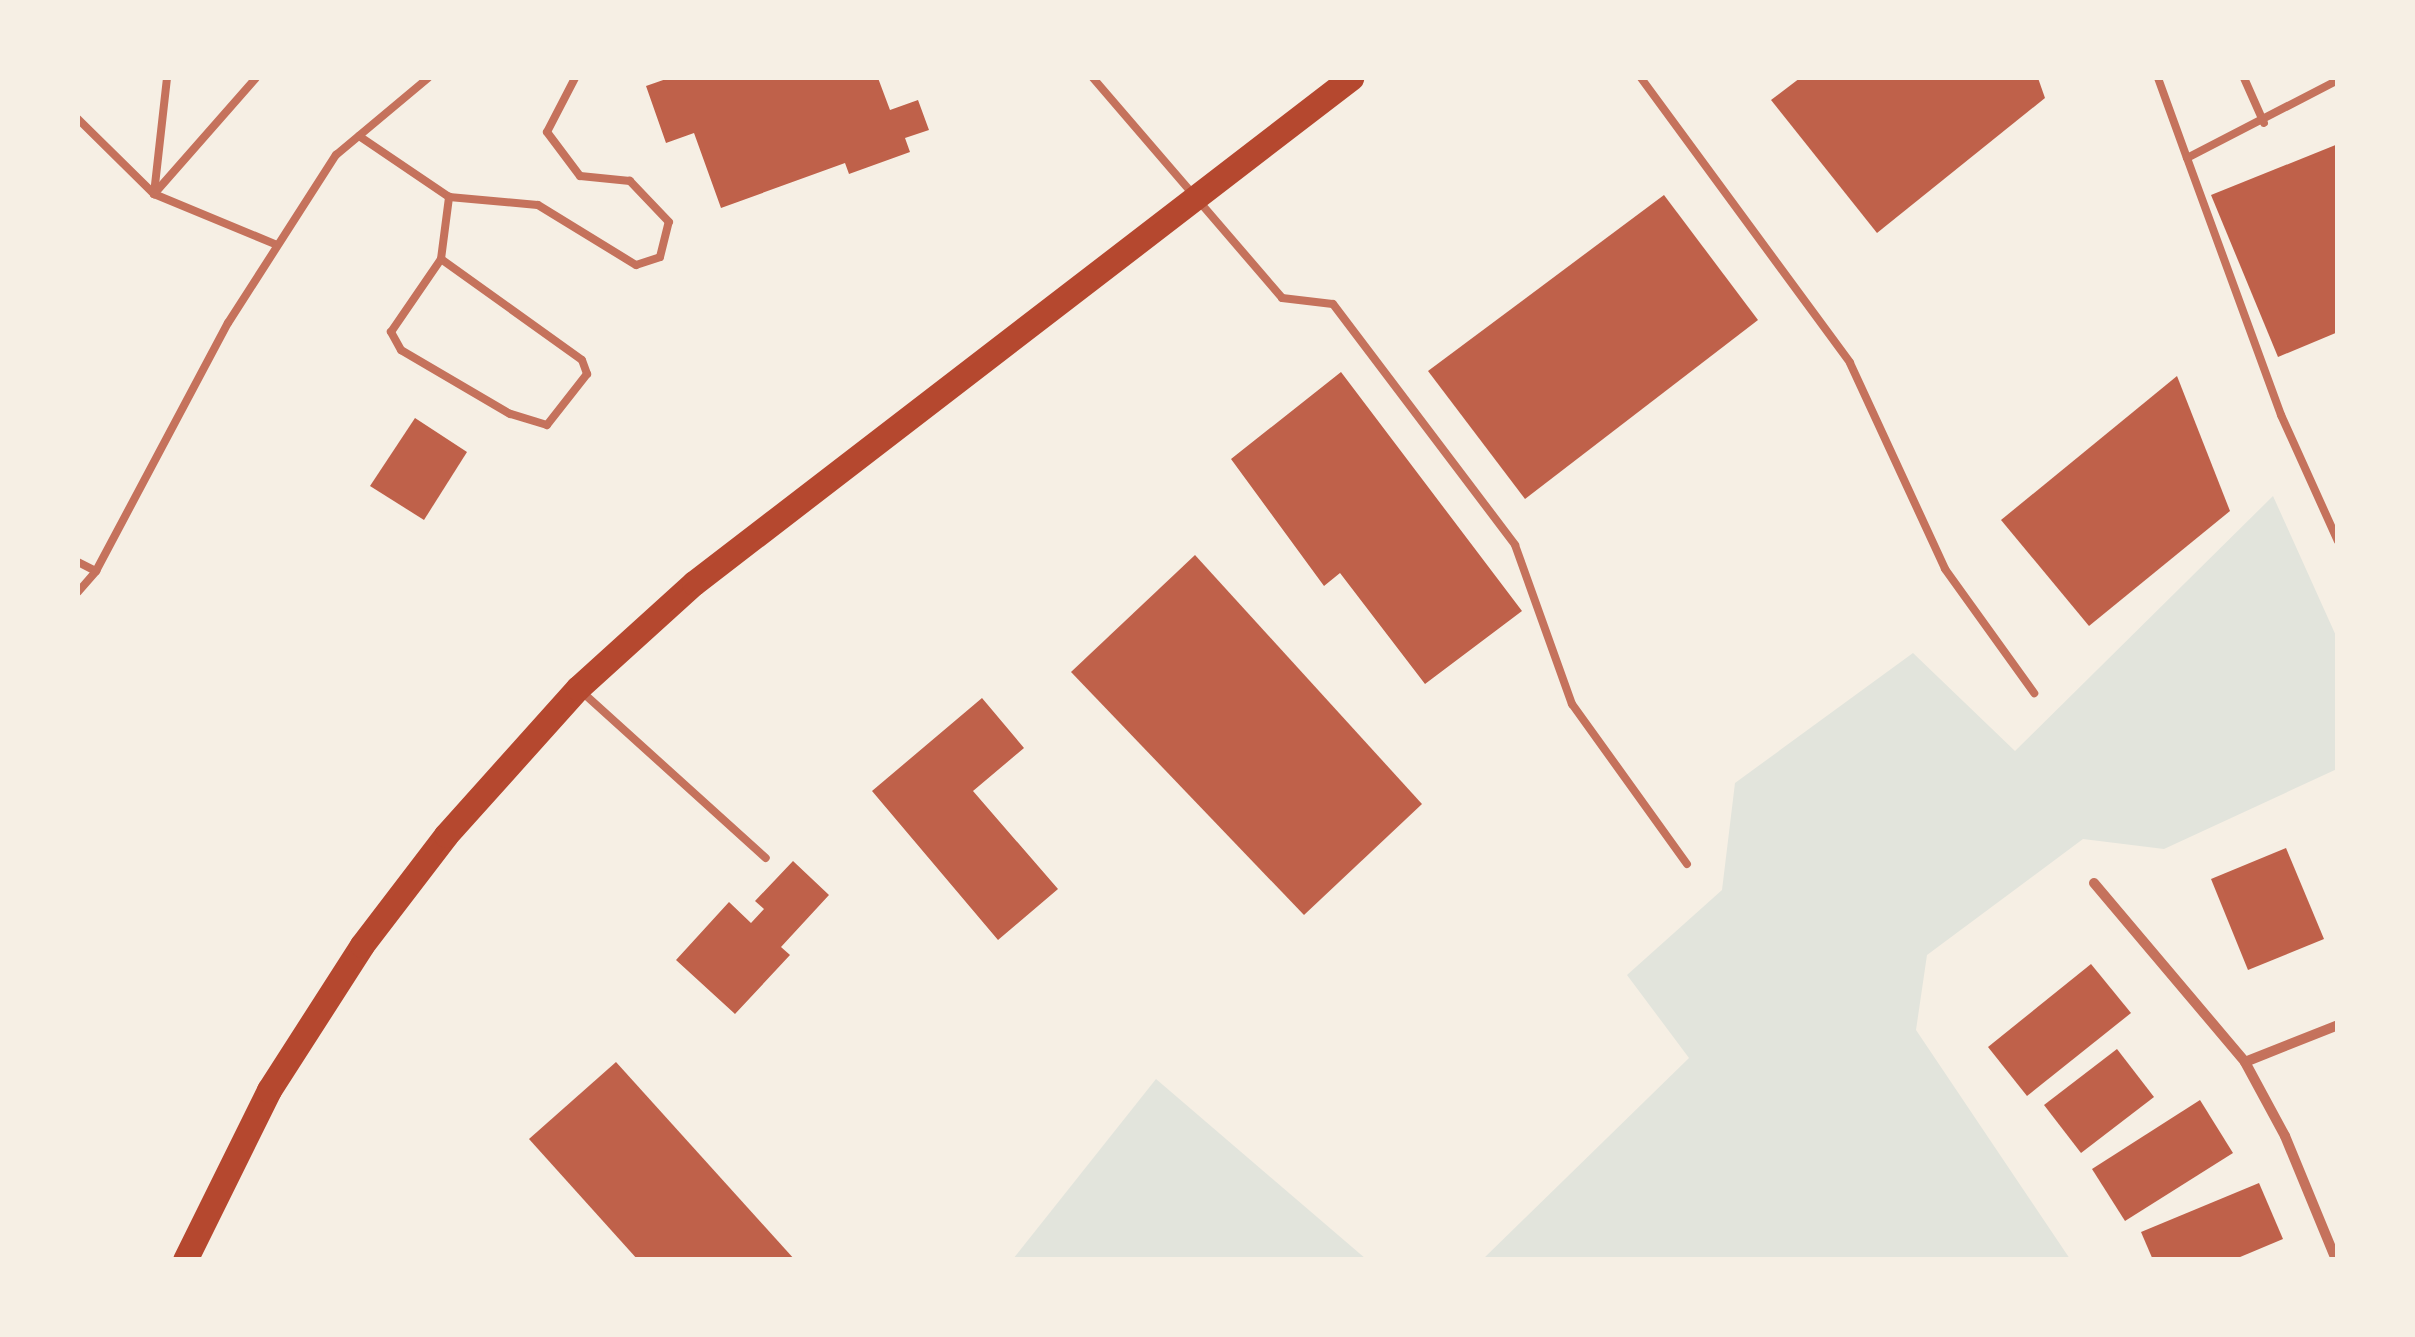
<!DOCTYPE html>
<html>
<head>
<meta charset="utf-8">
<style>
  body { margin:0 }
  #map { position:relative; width:2415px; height:1337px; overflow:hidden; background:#f6efe4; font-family:Raleway,sans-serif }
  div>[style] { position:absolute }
  .green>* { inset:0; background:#e2e4dc }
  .building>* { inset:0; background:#bf614a }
  .service>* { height:8px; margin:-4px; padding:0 4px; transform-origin:4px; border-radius:4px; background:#c5725c }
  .minor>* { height:10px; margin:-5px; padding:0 5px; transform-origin:5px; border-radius:5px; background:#c5725c }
  .primary>* { height:25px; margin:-12.5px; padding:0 12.5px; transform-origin:12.5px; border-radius:12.5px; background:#b5482f }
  span { translate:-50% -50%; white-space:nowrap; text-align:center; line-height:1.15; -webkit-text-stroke:8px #f6efe4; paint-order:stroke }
  .frame { position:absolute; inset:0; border:80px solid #f6efe4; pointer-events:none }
</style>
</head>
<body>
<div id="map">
  <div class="green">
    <div style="clip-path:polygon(2273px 496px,2337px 638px,2337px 769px,2164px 849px,2083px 839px,1927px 955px,1916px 1030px,2070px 1259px,1483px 1259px,1689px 1058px,1627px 975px,1722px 890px,1735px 783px,1913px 653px,2015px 751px)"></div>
    <div style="clip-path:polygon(1156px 1079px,1366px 1259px,1013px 1259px)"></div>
  </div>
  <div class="building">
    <div style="clip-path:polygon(669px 78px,878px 78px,890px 110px,918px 100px,929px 130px,905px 138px,910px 152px,849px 174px,845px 163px,721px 208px,694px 133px,666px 143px,646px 86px)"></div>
    <div style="clip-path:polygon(1800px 78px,2038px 78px,2045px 98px,1877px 233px,1771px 100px)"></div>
    <div style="clip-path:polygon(2338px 144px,2338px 332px,2278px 357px,2211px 195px)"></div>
    <div style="clip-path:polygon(1664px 195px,1758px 320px,1525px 499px,1428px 371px)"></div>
    <div style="clip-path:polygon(1341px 372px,1522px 611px,1425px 684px,1340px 573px,1324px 586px,1231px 459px)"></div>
    <div style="clip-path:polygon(2177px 376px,2230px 511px,2089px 626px,2001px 520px)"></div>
    <div style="clip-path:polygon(415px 418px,467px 452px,424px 520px,370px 486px)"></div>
    <div style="clip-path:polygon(1195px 555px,1422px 804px,1304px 915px,1071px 672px)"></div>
    <div style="clip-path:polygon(982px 698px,1024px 748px,973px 791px,1058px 889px,998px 940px,872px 791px)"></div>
    <div style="clip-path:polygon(2286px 848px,2324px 939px,2248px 970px,2211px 879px)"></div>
    <div style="clip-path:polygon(793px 861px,829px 895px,781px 947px,790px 955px,735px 1014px,676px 960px,729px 902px,751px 923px,764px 909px,755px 901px)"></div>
    <div style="clip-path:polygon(2091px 964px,2131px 1013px,2027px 1096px,1988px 1047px)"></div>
    <div style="clip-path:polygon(2117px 1049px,2154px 1097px,2081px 1153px,2044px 1105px)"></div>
    <div style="clip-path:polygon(616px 1062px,795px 1260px,638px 1260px,529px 1139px)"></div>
    <div style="clip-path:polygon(2200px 1100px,2233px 1153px,2125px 1221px,2092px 1169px)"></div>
    <div style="clip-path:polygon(2259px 1183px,2283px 1239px,2233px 1260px,2153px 1260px,2141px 1232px)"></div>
  </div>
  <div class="service">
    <div style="left:167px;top:78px;width:117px;rotate:96.4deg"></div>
    <div style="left:154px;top:194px;width:133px;rotate:22.5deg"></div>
    <div style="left:1093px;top:78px;width:290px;rotate:49.3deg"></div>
    <div style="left:1282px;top:298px;width:51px;rotate:6.7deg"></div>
    <div style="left:1333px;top:304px;width:302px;rotate:52.9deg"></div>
    <div style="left:1515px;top:545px;width:169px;rotate:70.3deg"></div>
    <div style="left:1572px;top:704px;width:197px;rotate:54.3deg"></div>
    <div style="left:1641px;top:78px;width:353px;rotate:53.7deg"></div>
    <div style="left:1850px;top:363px;width:227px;rotate:65.2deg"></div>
    <div style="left:1945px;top:569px;width:153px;rotate:54.3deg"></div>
    <div style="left:2158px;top:78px;width:85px;rotate:70.1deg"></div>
    <div style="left:2187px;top:158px;width:170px;rotate:-27.3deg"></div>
    <div style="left:2244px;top:78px;width:49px;rotate:66deg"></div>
    <div style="left:78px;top:119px;width:107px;rotate:44.6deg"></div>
    <div style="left:154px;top:194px;width:154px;rotate:-48.7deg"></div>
    <div style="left:359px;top:136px;width:109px;rotate:34.1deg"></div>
    <div style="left:449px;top:197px;width:89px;rotate:5.1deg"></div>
    <div style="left:538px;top:205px;width:115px;rotate:31.5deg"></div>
    <div style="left:636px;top:265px;width:25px;rotate:-18deg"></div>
    <div style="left:660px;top:257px;width:36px;rotate:-76deg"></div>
    <div style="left:669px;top:222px;width:57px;rotate:-133.6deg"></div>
    <div style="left:630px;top:181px;width:50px;rotate:-174.3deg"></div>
    <div style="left:580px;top:176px;width:55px;rotate:-126.9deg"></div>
    <div style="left:547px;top:132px;width:61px;rotate:-62.6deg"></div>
    <div style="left:2187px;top:158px;width:274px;rotate:69.9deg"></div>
    <div style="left:2281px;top:415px;width:138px;rotate:65.7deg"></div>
    <div style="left:441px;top:259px;width:173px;rotate:35.6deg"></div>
    <div style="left:582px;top:360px;width:15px;rotate:70deg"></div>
    <div style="left:587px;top:374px;width:65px;rotate:128.1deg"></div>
    <div style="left:547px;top:425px;width:39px;rotate:-163deg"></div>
    <div style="left:510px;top:414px;width:126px;rotate:-149.6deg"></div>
    <div style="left:401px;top:350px;width:21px;rotate:-119deg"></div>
    <div style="left:391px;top:332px;width:88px;rotate:-55.6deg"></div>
    <div style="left:441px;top:259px;width:63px;rotate:-82.6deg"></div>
    <div style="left:78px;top:562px;width:20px;rotate:27deg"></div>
    <div style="left:78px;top:592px;width:28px;rotate:-49deg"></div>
    <div style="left:96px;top:571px;width:281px;rotate:-62deg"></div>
    <div style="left:228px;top:323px;width:200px;rotate:-57.3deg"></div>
    <div style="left:336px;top:155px;width:120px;rotate:-39.9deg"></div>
    <div style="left:581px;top:691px;width:249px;rotate:42.1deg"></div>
  </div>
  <div class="minor">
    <div style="left:2094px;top:883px;width:234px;rotate:49.8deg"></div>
    <div style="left:2245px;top:1062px;width:84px;rotate:61.6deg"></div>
    <div style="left:2285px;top:1136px;width:134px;rotate:67.6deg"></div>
    <div style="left:2245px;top:1062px;width:100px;rotate:-21.7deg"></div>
  </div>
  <div class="primary">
    <div style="left:185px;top:1260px;width:190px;rotate:-63.7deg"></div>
    <div style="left:269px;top:1090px;width:172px;rotate:-57.3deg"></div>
    <div style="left:362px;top:945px;width:138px;rotate:-52.6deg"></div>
    <div style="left:446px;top:835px;width:198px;rotate:-48.1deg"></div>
    <div style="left:578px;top:688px;width:156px;rotate:-42.2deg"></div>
    <div style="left:694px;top:583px;width:829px;rotate:-37.55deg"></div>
  </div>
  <div class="frame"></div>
</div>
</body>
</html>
